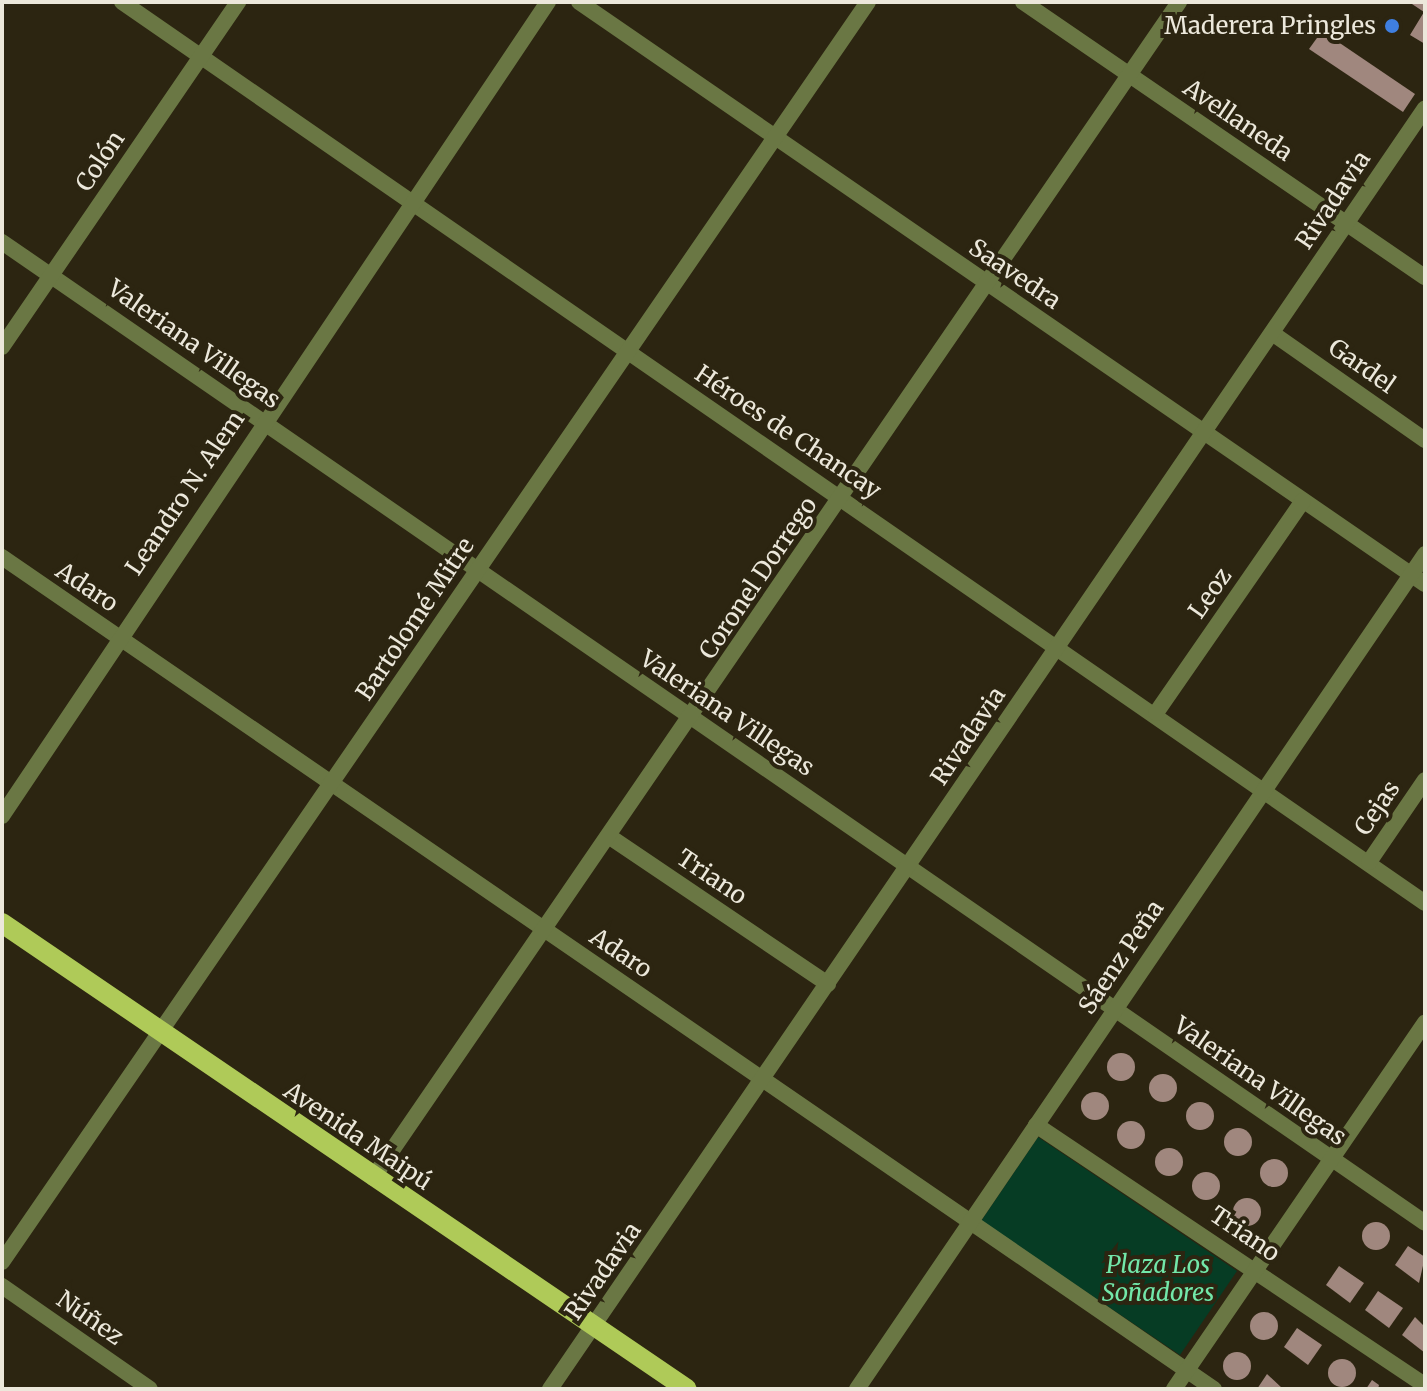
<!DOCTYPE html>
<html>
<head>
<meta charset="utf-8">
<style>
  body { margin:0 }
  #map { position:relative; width:1427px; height:1391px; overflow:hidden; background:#2c2511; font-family:Merriweather,serif }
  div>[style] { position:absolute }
  .green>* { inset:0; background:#063c24 }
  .building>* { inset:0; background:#a0877e }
  .round { border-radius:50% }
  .minor>* { height:16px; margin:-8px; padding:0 8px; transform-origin:8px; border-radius:8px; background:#6a7744 }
  .major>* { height:20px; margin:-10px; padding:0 10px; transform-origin:10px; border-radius:10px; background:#afca58 }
  .dots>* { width:22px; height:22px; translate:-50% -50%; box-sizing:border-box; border:4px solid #2c2511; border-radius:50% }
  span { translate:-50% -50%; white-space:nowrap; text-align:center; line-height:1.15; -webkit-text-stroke:8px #2c2511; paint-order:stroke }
  .poi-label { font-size:24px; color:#ece8db }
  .right { translate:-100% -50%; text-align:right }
  .street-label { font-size:24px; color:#ece8db }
  .park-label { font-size:24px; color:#72e7a9; font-style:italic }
  .frame { position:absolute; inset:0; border:4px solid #ece8db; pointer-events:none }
</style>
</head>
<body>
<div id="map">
  <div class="green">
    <div style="clip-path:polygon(1038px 1137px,1237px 1271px,1180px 1355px,981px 1221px)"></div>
  </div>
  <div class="building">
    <div style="clip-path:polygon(1409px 2px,1425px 2px,1425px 44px,1410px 35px,1424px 12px)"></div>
    <div style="clip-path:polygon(1322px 31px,1415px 94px,1403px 112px,1309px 49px)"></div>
    <div class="round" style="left:1107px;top:1053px;width:28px;height:28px"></div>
    <div class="round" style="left:1149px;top:1074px;width:28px;height:28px"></div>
    <div class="round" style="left:1081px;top:1092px;width:28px;height:28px"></div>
    <div class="round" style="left:1186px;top:1102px;width:28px;height:28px"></div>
    <div class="round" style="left:1117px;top:1121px;width:28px;height:28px"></div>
    <div class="round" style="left:1224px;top:1128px;width:28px;height:28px"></div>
    <div class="round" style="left:1155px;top:1148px;width:28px;height:28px"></div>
    <div class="round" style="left:1260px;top:1159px;width:28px;height:28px"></div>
    <div class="round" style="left:1192px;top:1172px;width:28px;height:28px"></div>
    <div class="round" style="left:1233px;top:1198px;width:28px;height:28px"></div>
    <div class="round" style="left:1362px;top:1222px;width:28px;height:28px"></div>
    <div style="clip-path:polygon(1408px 1246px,1425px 1257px,1419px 1283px,1395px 1265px)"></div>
    <div style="clip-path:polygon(1339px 1266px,1364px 1283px,1350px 1303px,1326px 1285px)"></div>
    <div style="clip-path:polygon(1378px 1291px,1403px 1308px,1389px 1328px,1365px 1310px)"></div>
    <div class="round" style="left:1250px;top:1312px;width:28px;height:28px"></div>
    <div style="clip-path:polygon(1415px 1317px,1425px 1327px,1425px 1353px,1402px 1335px)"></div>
    <div style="clip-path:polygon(1297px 1328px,1322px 1345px,1308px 1365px,1284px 1347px)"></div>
    <div class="round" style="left:1223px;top:1352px;width:28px;height:28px"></div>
    <div class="round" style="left:1328px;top:1359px;width:28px;height:28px"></div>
    <div style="clip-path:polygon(1267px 1374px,1282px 1388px,1290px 1389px,1257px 1389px)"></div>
    <div style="clip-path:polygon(1372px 1380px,1379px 1385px,1378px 1389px,1366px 1389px)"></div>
  </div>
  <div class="minor">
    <div style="left:122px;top:2px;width:1584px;rotate:34.66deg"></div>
    <div style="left:579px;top:2px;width:1027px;rotate:34.53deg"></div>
    <div style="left:1023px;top:2px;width:487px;rotate:34.4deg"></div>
    <div style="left:2px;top:242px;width:1728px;rotate:34.58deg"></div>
    <div style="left:1272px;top:333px;width:187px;rotate:35deg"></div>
    <div style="left:2px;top:347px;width:418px;rotate:-55.6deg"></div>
    <div style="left:2px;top:557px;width:1470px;rotate:34.47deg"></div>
    <div style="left:1156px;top:713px;width:258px;rotate:-55.3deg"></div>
    <div style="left:2px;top:816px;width:980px;rotate:-56.15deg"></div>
    <div style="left:610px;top:837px;width:263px;rotate:34deg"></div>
    <div style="left:1369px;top:862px;width:99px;rotate:-55.7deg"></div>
    <div style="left:1036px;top:1125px;width:468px;rotate:33.8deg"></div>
    <div style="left:373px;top:1178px;width:1426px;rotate:-55.57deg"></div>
    <div style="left:2px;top:1262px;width:1529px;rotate:-55.5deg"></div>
    <div style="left:2px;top:1286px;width:180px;rotate:34.8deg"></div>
    <div style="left:550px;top:1389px;width:1551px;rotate:-55.66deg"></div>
    <div style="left:857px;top:1389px;width:1010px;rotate:-55.77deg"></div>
    <div style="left:1174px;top:1389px;width:444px;rotate:-55.6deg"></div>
  </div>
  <div class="major">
    <div style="left:2px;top:923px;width:828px;rotate:34.23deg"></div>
  </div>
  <div class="dots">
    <div style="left:1392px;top:26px;background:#3f7fe0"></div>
  </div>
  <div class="poi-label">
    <span class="right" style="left:1376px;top:26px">Maderera Pringles</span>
  </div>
  <div class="street-label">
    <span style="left:1238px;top:120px;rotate:34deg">Avellaneda</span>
    <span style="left:100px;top:161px;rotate:-56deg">Colón</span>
    <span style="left:1333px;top:200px;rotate:-56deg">Rivadavia</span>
    <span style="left:1015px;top:274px;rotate:34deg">Saavedra</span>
    <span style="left:194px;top:344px;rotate:35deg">Valeriana Villegas</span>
    <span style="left:1362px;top:366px;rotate:35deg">Gardel</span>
    <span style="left:788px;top:432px;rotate:34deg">Héroes de Chancay</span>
    <span style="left:185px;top:493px;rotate:-56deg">Leandro N. Alem</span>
    <span style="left:758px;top:578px;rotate:-56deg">Coronel Dorrego</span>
    <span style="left:87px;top:587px;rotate:34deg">Adaro</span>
    <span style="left:1210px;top:593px;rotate:-55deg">Leoz</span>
    <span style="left:415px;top:619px;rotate:-56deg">Bartolomé Mitre</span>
    <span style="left:727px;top:713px;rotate:34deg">Valeriana Villegas</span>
    <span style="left:968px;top:736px;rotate:-56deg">Rivadavia</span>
    <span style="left:1377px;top:808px;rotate:-56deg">Cejas</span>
    <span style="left:712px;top:877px;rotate:34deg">Triano</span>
    <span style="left:621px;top:953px;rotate:34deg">Adaro</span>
    <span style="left:1121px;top:957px;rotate:-56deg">Sáenz Peña</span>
    <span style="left:1260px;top:1081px;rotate:35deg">Valeriana Villegas</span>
    <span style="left:358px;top:1136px;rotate:34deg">Avenida Maipú</span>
    <span style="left:1245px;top:1234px;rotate:34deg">Triano</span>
    <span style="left:603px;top:1271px;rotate:-55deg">Rivadavia</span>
    <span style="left:90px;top:1318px;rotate:35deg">Núñez</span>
  </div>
  <div class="park-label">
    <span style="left:1158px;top:1279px">Plaza Los<br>Soñadores</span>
  </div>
  <div class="frame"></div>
</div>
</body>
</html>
